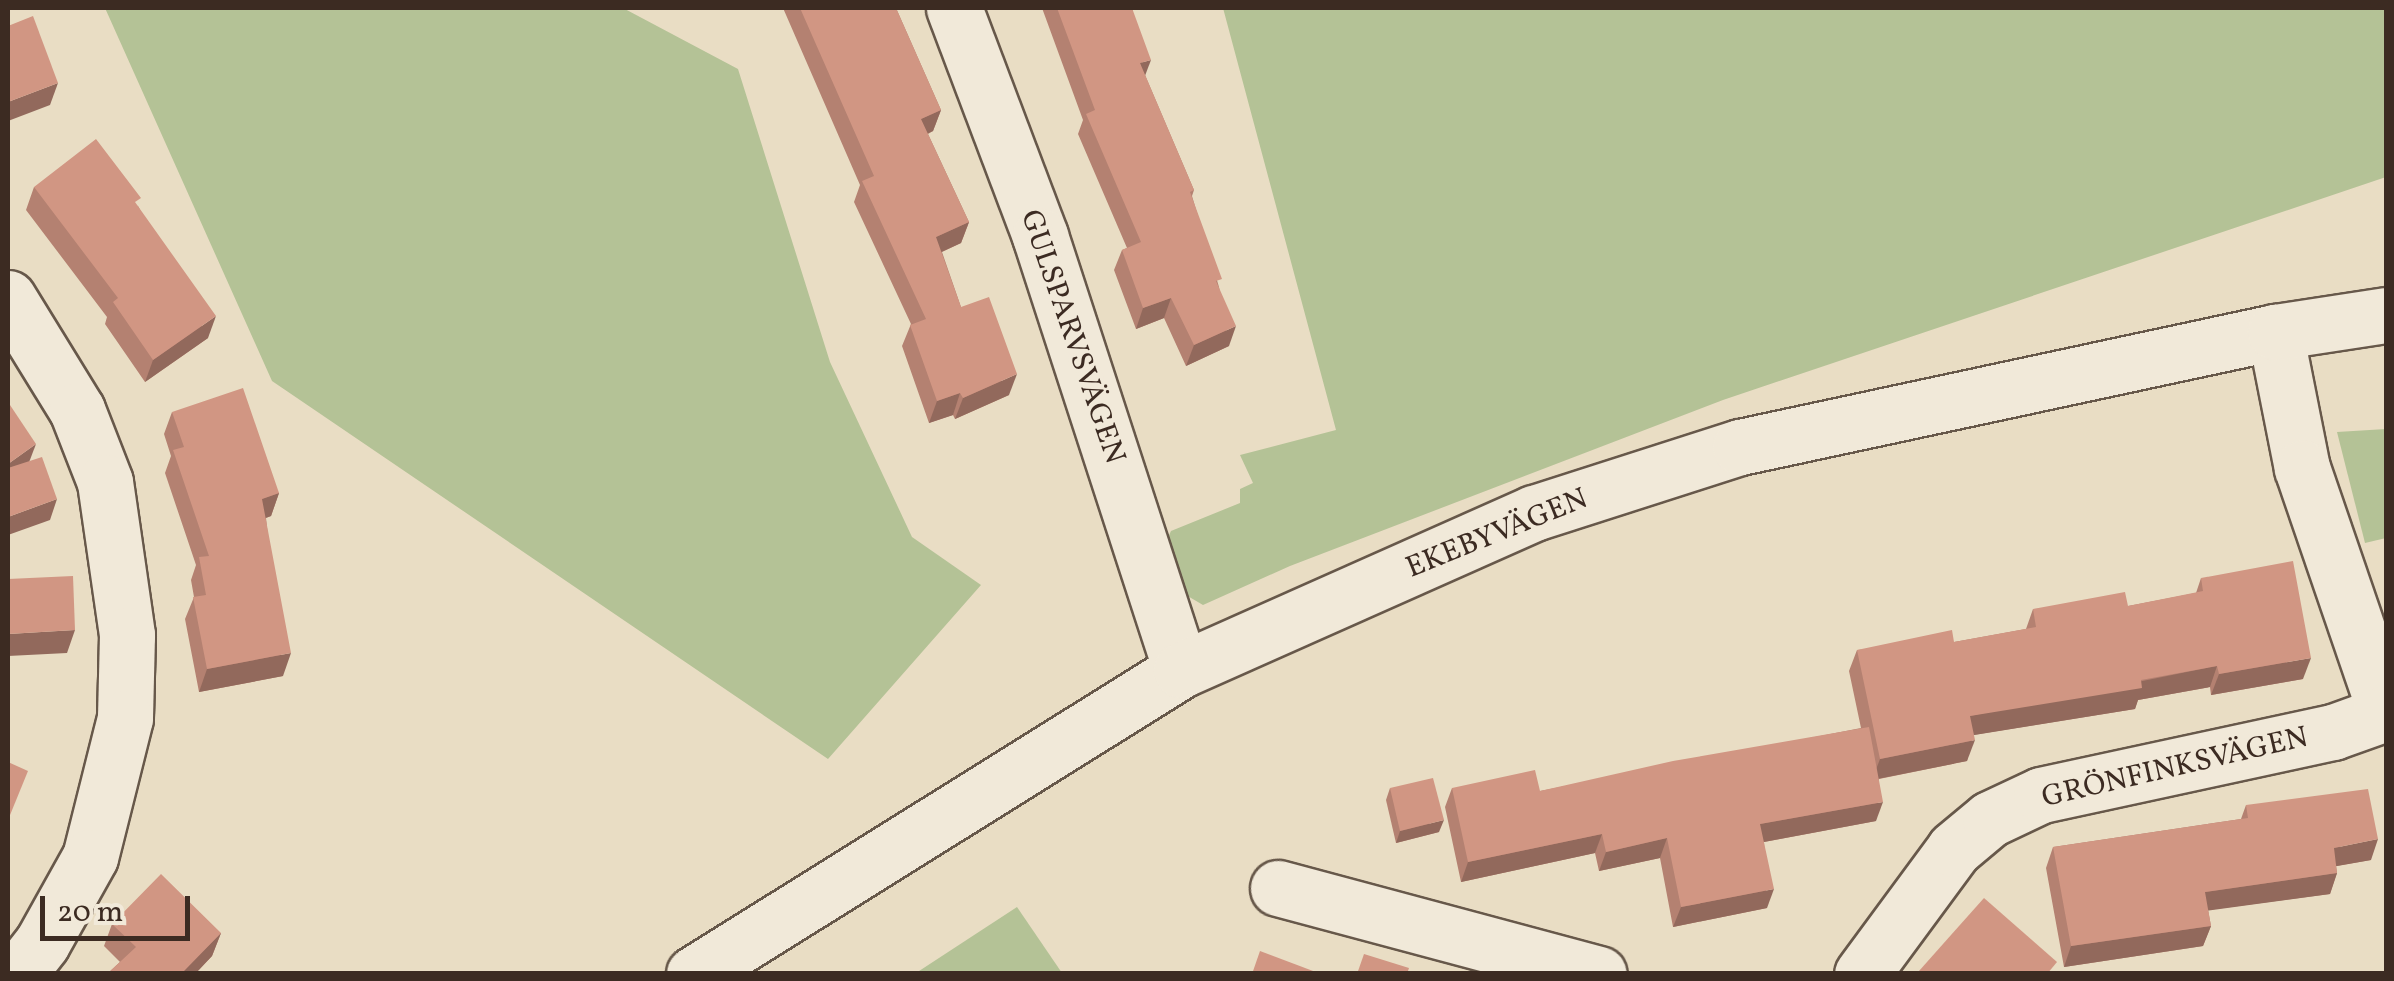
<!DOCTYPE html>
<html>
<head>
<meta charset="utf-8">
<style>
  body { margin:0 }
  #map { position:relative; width:2394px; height:981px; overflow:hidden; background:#e9ddc4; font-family:Vollkorn,serif }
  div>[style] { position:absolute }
  .green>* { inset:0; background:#b4c296 }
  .roads { filter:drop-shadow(2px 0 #67584a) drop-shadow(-2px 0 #67584a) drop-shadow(0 2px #67584a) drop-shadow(0 -2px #67584a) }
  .minor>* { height:55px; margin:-27.5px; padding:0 27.5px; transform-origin:27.5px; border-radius:27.5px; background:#f1e9d9 }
  .wall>* { inset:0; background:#b48171 }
  .shaded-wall>* { inset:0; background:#92695c }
  .building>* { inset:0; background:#d19683 }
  span { translate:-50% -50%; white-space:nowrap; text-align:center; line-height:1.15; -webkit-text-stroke:8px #f1e9d9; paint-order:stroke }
  .street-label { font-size:30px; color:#3c2b22 }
  .frame { position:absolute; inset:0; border:10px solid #3c2b22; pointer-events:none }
  .scale { position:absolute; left:40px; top:896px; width:150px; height:45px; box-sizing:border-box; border:5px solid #3c2b22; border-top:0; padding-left:12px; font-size:30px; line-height:35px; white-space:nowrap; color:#3c2b22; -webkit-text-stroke:8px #f1e9d9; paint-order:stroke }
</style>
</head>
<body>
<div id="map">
  <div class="green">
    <div style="clip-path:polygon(105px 8px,623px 8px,738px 69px,830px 362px,912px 537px,981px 585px,828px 759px,272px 381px)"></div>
    <div style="clip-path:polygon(1223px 8px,2386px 8px,2386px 177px,1723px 400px,1290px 566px,1203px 605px,1174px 588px,1162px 550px,1171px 531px,1240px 503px,1240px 489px,1253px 483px,1240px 455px,1336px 430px)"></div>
    <div style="clip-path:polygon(2386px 429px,2386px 538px,2365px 543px,2337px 432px)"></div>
    <div style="clip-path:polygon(1017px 907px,1062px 973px,916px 973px)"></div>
  </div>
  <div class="roads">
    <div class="minor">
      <div style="left:954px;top:8px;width:244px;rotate:69.3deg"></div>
      <div style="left:1040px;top:236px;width:456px;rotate:72deg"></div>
      <div style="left:8px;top:298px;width:132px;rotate:58.4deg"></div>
      <div style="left:77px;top:410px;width:77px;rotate:68.7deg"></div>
      <div style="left:105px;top:482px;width:155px;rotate:81.8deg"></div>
      <div style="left:127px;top:635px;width:83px;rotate:91.4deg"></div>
      <div style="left:125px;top:718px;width:143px;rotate:104.1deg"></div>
      <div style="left:90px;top:857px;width:98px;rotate:119.2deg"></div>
      <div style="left:42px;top:943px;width:39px;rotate:128deg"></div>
      <div style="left:2275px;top:332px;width:139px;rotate:78.8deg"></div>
      <div style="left:2302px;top:468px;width:260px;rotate:71.1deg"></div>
      <div style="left:1278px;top:888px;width:332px;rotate:15deg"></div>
      <div style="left:694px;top:974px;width:574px;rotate:-31.97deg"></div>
      <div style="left:1181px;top:670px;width:386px;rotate:-24deg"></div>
      <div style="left:1534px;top:513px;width:216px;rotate:-17.8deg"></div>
      <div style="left:1740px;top:447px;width:547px;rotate:-12.13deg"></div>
      <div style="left:2275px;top:332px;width:112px;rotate:-8.7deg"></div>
      <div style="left:1862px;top:974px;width:155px;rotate:-53.6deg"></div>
      <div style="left:1954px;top:849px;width:47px;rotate:-39.8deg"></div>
      <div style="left:1990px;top:819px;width:56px;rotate:-25.2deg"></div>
      <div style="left:2041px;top:795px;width:299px;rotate:-12.2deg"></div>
      <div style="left:2333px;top:732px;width:53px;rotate:-19.8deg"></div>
    </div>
  </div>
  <div class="wall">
    <div style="clip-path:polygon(783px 8px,896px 8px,941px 110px,933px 131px,928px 134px,969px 222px,961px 243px,942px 252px,961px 307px,1009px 395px,955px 419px,953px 415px,929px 423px,902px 346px,911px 324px,854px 202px,860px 185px)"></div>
    <div style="clip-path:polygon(1042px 8px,1132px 8px,1145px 75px,1194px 190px,1192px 196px,1219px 287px,1229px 346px,1186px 366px,1164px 318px,1136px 329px,1114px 270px,1122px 250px,1127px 248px,1078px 134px,1083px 120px)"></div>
    <div style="clip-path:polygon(34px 187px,138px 206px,208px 338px,145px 382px,105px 324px,107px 317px,26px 210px)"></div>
    <div style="clip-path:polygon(172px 412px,279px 493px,271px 516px,266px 518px,283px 676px,199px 692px,185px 619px,194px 597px,191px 580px,196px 565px,165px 473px,171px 456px,164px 434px)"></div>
    <div style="clip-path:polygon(2201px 578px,2303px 679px,2211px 695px,2210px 687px,2138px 700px,2135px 709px,1973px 735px,1967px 761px,1879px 779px,1876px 821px,1764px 842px,1767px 908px,1673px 927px,1660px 858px,1599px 871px,1595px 853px,1461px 882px,1445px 807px,1452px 788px,1540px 791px,1861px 728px,1849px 671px,1857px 650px,1954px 642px,2026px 629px,2033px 609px,2128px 606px,2196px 593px)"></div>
    <div style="clip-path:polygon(1390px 788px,1439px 832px,1396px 843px,1386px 800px)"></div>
    <div style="clip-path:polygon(2246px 805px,2371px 860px,2336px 866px,2337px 873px,2330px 894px,2208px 910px,2211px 926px,2203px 946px,2064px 967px,2046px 868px,2053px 847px,2241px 819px)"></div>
    <div style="clip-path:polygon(112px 924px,221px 933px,212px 956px,195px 974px,107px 974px,120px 962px,104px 946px)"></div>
  </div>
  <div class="shaded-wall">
    <div style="clip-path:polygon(1151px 60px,1143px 81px,1140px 63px)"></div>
    <div style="clip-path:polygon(58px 83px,50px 105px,8px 121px,8px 102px)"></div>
    <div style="clip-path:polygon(941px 110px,933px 131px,913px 140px,921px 119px)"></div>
    <div style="clip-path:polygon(969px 222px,961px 243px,928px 258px,936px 237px)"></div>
    <div style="clip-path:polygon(1171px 298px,1164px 318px,1136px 329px,1143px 308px)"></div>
    <div style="clip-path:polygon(216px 316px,208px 338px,145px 382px,153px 360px)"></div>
    <div style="clip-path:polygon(1236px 326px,1229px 346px,1186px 366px,1194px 345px)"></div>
    <div style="clip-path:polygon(1017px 374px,1009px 395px,955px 419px,963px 398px)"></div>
    <div style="clip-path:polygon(960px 393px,953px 415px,929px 423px,937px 401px)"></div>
    <div style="clip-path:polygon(36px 444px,28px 465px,8px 479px,8px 464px)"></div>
    <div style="clip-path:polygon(279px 493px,271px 516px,254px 522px,262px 499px)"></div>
    <div style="clip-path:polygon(57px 499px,50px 520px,8px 535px,8px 517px)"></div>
    <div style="clip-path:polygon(75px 630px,67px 653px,8px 656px,8px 634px)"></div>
    <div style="clip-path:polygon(291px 653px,283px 676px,199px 692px,207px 669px)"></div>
    <div style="clip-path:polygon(2311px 658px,2303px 679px,2211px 695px,2219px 674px)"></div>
    <div style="clip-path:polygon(2217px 666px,2210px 687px,2138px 700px,2135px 709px,1962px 737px,1970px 716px)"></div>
    <div style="clip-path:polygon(1975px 740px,1967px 761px,1872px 780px,1880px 759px)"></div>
    <div style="clip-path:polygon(1883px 802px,1876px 821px,1753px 844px,1760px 824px)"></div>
    <div style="clip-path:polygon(1444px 820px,1439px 832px,1396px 843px,1400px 831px)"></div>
    <div style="clip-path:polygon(1602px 834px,1595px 853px,1461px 882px,1468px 862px)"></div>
    <div style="clip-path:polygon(1667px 838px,1660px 858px,1599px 871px,1606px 852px)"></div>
    <div style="clip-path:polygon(2378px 839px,2371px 860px,2326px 868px,2334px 848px)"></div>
    <div style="clip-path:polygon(2337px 873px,2330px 894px,2198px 912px,2205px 892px)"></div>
    <div style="clip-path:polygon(1774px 889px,1767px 908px,1673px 927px,1681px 907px)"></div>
    <div style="clip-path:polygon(2211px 926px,2203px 946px,2064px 967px,2071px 946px)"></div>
    <div style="clip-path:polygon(221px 933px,212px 956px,195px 974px,181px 974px)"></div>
  </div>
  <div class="building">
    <div style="clip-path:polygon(800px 8px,896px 8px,941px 110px,921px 119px,969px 222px,936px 237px,961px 307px,989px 297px,1017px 374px,963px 398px,960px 393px,937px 401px,910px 325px,926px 319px,862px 181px,874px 176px)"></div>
    <div style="clip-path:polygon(1057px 8px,1132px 8px,1151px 60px,1140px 63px,1194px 190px,1190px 192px,1222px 279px,1216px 281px,1236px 326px,1194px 345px,1171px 298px,1143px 308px,1122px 250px,1141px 242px,1086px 114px,1095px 110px)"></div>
    <div style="clip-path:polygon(33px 16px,58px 83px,8px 102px,8px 26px)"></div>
    <div style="clip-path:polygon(96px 139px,141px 198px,135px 202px,216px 316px,153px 360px,113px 302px,118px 298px,34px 187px)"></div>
    <div style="clip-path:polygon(243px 388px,279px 493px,262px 499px,291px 653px,207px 669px,193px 597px,206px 595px,199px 557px,209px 556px,173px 450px,184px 447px,172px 412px)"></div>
    <div style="clip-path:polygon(8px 402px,36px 444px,8px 464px)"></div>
    <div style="clip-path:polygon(42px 457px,57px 499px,8px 517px,8px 468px)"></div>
    <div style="clip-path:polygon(2293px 561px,2311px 658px,2219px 674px,2217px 666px,2141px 680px,2142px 688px,1970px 716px,1975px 740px,1880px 759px,1857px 650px,1952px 630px,1954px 642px,2036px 627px,2033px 609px,2125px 592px,2128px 606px,2203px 591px,2201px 578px)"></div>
    <div style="clip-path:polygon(73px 576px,75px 630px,8px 634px,8px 579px)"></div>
    <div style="clip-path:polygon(1869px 727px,1883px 802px,1760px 824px,1774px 889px,1681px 907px,1667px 838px,1606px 852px,1602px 834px,1468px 862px,1452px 788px,1535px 770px,1540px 791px,1673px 761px)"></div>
    <div style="clip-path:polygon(8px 762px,28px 771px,8px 820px)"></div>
    <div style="clip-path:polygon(1433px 778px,1444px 820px,1400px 831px,1390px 788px)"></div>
    <div style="clip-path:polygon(2368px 789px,2378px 839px,2334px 848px,2337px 873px,2205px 892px,2211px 926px,2071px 946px,2053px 847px,2248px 818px,2246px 805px)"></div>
    <div style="clip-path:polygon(161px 874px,221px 933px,181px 974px,107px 974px,136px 947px,112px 924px)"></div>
    <div style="clip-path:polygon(1984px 898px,2057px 962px,2047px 974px,1921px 974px,1919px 971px)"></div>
    <div style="clip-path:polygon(1260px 951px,1321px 974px,1252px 974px)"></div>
    <div style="clip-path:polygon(1364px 954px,1409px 968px,1407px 974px,1357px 974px)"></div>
  </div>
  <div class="street-label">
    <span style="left:1072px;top:337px;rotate:71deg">GULSPARVSVÄGEN</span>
    <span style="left:1497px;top:534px;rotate:-22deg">EKEBYVÄGEN</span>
    <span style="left:2175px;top:768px;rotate:-13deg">GRÖNFINKSVÄGEN</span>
  </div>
  <div class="frame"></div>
  <div class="scale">20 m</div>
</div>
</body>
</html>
